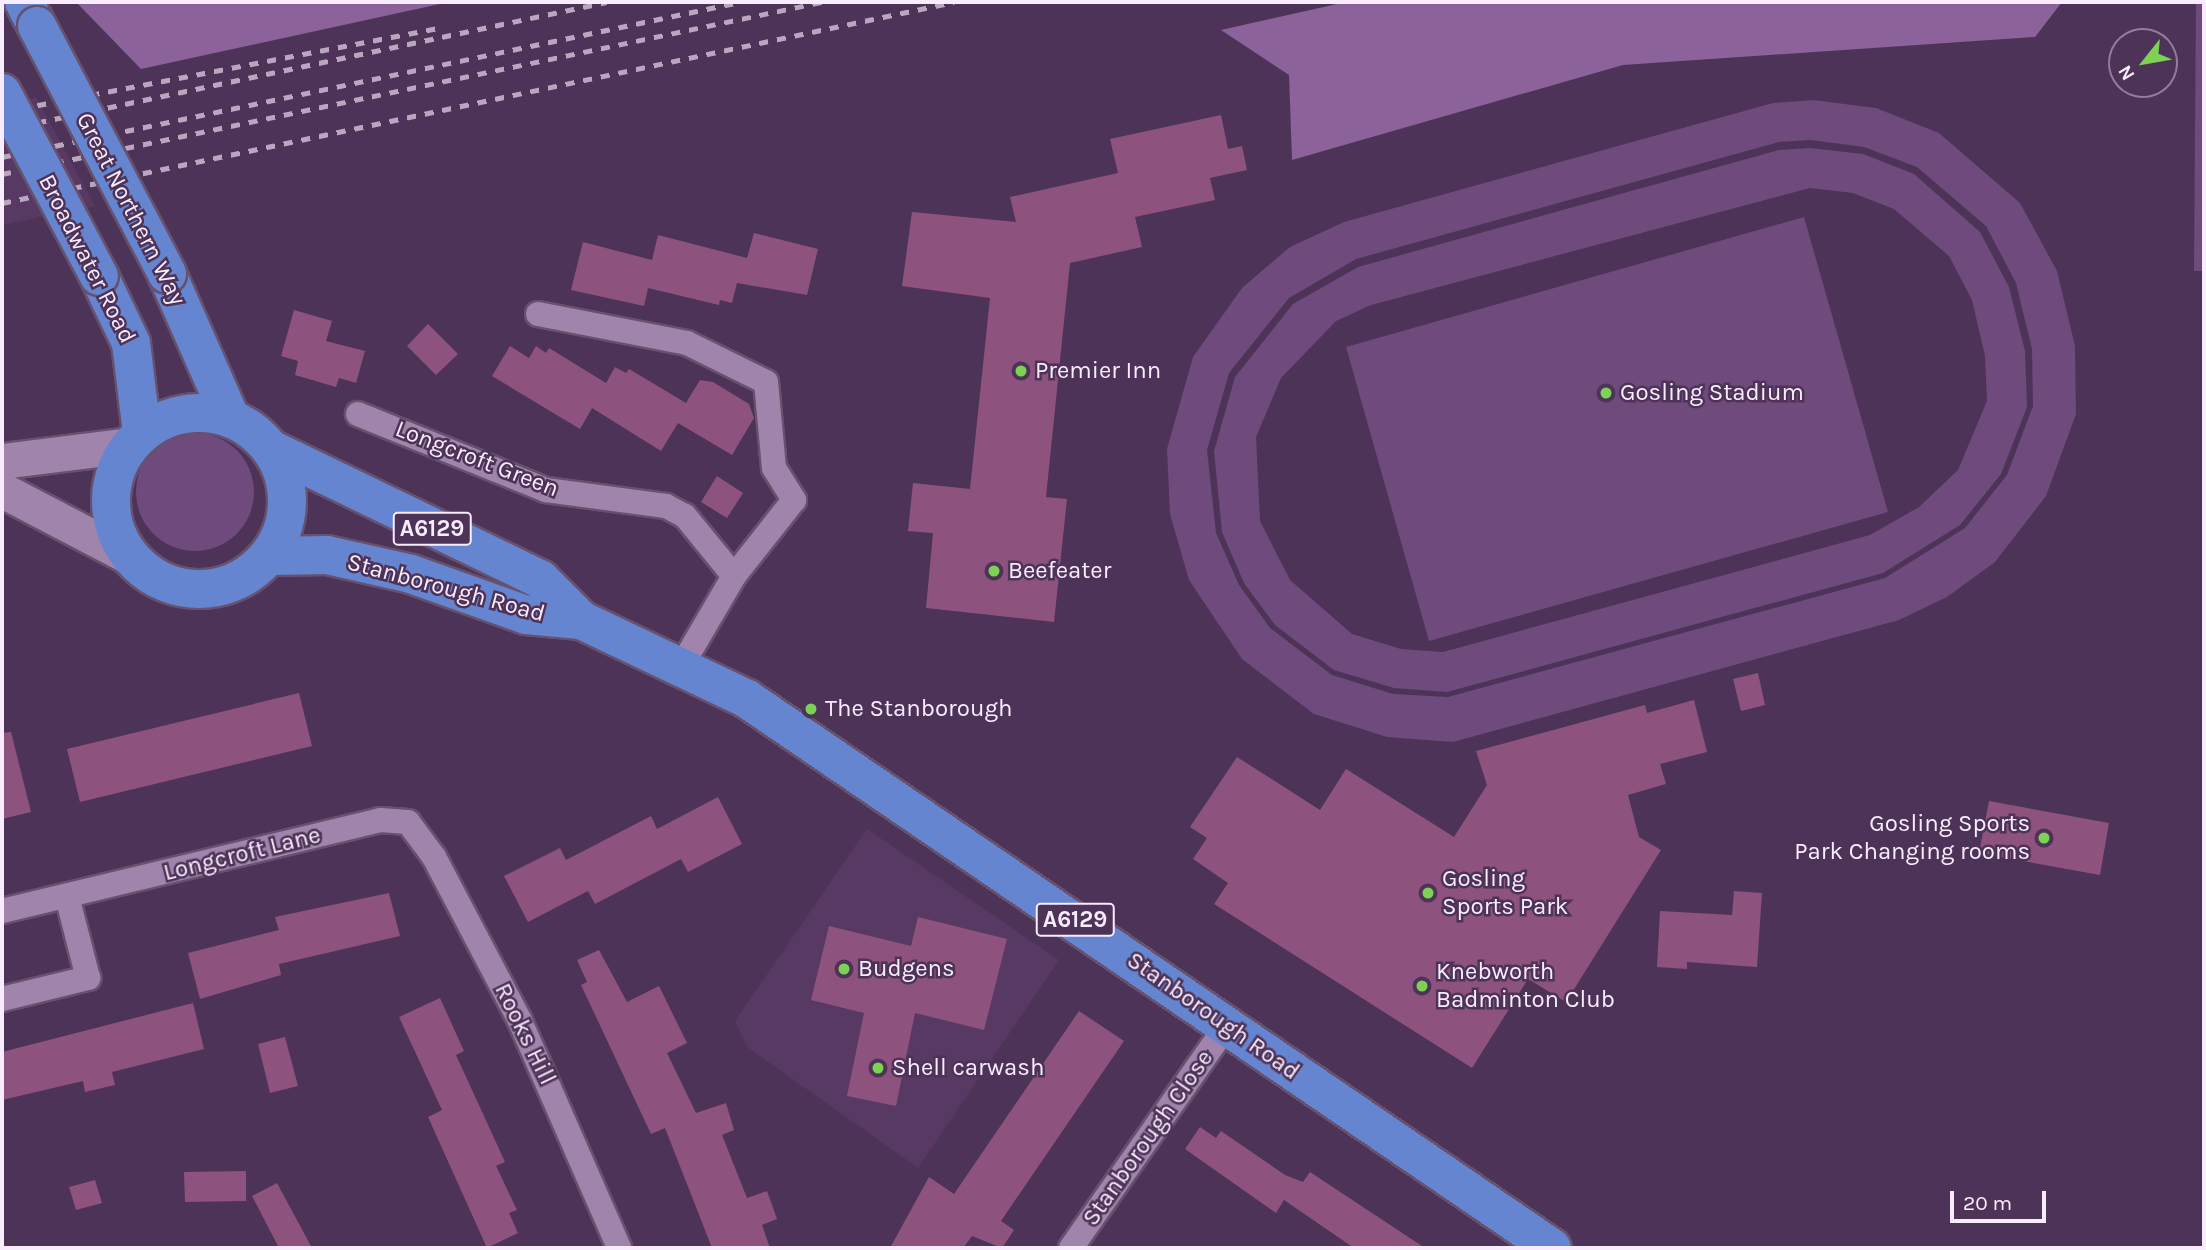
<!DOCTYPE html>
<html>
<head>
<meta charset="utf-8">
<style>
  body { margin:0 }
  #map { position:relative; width:2206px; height:1250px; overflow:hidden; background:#4d3357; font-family:Karla,sans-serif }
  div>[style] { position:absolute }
  .built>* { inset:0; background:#583963 }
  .green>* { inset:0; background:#6f4a7d }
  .round { border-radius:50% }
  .forest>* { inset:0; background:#8b629a }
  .building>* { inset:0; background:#8d537e }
  .roads { filter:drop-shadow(2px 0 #66516e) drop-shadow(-2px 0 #66516e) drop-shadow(0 2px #66516e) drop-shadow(0 -2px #66516e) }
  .street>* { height:24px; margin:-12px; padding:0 12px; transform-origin:12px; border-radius:12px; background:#a184ac }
  .secondary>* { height:35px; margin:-17.5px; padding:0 17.5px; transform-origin:17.5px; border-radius:17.5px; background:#a184ac }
  .primary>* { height:38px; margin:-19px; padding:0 19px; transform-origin:19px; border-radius:19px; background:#6685d0 }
  .primary>.ring { margin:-19px; padding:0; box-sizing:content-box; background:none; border:38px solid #6685d0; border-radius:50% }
  .rail>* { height:5px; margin-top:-2.5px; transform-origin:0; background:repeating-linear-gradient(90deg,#b9a7c0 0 9px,transparent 0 18px) }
  .bridges { filter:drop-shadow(2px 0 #66516e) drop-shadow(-2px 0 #66516e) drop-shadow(0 2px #66516e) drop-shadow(0 -2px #66516e) }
  .primary-bridge>* { height:38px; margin:-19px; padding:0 19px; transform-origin:19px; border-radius:19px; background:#6685d0 }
  .dots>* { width:19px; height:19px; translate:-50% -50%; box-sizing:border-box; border:4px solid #4d3357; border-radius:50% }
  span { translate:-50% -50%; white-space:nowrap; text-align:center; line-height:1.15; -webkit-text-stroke:5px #4d3357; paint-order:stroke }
  .shield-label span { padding:2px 5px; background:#4d3357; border:2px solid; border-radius:5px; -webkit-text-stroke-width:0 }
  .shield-label { font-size:23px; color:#f9ecfe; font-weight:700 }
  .street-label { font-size:24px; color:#f9ecfe }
  .poi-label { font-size:24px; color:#f9ecfe }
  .left { translate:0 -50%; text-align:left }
  .right { translate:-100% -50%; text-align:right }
  .frame { position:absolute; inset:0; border:4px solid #f9ecfe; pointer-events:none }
  .north { position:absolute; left:2108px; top:28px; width:70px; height:70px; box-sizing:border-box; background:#4d3357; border:2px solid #927d9a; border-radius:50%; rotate:239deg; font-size:19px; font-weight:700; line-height:28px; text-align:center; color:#f9ecfe }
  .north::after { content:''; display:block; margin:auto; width:24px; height:32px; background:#7dd154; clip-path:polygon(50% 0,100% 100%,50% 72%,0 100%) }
  .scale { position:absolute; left:1950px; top:1191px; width:96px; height:32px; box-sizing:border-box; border:4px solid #f9ecfe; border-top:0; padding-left:9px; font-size:21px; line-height:24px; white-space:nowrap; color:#f9ecfe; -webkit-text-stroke:5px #4d3357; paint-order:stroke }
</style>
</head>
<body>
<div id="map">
  <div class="built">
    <div style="clip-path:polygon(36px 97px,95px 206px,2px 225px,2px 104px)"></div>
    <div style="clip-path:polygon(867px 829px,1059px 960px,918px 1168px,747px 1047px,735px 1021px)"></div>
  </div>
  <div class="green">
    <div style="clip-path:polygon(2196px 2px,2204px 2px,2204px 271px,2194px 271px)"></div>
    <div style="clip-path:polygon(evenodd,1813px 100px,1876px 108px,1939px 133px,2020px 203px,2057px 271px,2075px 346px,2076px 414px,2046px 496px,1995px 562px,1947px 597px,1899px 620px,1453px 742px,1387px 737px,1314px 714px,1242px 659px,1189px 580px,1170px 514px,1167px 449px,1193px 357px,1242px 288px,1290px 247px,1344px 222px,1773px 103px,1813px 100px,1811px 140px,1864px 147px,1917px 167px,1986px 226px,2016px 283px,2032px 349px,2033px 406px,2007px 475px,1965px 528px,1885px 578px,1448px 697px,1393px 694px,1332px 675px,1270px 628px,1239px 585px,1216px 533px,1207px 450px,1229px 373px,1289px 298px,1356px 259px,1779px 142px,1811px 140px)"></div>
    <div style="clip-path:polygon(evenodd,1810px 148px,1863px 154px,1914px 174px,1980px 232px,2009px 287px,2025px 351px,2027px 407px,2001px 474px,1960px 525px,1883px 573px,1447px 692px,1394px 688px,1334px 670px,1275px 625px,1244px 583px,1222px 532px,1214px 451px,1235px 377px,1293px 304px,1358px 267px,1779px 150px,1810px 148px,1810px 188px,1853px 193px,1894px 209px,1949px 256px,1972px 300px,1985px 356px,1987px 401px,1958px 470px,1919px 507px,1870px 535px,1443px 652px,1401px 649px,1352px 634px,1290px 580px,1260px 521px,1256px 437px,1281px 378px,1336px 321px,1371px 305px,1810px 188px)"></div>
    <div style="clip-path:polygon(1804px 217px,1888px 512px,1429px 641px,1346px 347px)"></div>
    <div class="round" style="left:136px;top:433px;width:118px;height:118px"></div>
  </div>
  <div class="forest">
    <div style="clip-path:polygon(76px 2px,449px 2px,141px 69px)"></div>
    <div style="clip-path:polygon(1346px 2px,2062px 2px,2035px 37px,1623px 65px,1292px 160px,1289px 75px,1221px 30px)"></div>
  </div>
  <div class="building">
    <div style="clip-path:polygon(1221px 115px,1228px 149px,1242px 146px,1247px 170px,1210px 178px,1215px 200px,1135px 217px,1142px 247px,1070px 263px,1046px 497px,1067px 499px,1054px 622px,926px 608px,933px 533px,908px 531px,913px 483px,970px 489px,990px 298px,902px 286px,912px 212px,1016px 222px,1010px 197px,1118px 173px,1110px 139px)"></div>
    <div style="clip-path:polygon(754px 233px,818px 249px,807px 295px,737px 283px,732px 303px,720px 300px,719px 305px,648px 288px,644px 306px,571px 290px,583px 242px,652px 260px,658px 235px,747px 258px)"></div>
    <div style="clip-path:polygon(294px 310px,332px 321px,326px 341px,365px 351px,356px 383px,339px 378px,336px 387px,295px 375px,298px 361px,281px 356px)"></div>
    <div style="clip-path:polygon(428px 324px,458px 354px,436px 375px,407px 346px)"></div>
    <div style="clip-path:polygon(510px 346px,529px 358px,536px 346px,546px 353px,549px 348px,606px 383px,615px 367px,626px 373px,629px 369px,686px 403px,700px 380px,713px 382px,749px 404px,754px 418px,732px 455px,678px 423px,661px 451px,592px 408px,580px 429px,492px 376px)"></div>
    <div style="clip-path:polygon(717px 476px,743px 493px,727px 518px,701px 502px)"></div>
    <div style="clip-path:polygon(1758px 673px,1765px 705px,1741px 711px,1733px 679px)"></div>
    <div style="clip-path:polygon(299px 693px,312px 746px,80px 802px,67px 749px)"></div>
    <div style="clip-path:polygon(1694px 700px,1707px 752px,1660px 764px,1666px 784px,1628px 795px,1639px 837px,1661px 850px,1566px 1002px,1528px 979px,1472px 1068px,1214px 904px,1228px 883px,1193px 859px,1207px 838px,1190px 827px,1237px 757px,1320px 810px,1346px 769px,1454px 837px,1487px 785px,1476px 751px,1645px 705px,1647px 713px)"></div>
    <div style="clip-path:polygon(11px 732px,31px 812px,2px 819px,2px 733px)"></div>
    <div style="clip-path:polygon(718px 797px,742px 844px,688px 872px,681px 859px,595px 904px,588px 891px,528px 922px,504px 876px,560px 848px,566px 860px,651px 816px,657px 829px)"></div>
    <div style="clip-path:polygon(1989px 801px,2109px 823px,2100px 875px,1979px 853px)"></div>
    <div style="clip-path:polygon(1734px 891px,1762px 893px,1757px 967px,1687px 962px,1687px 969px,1657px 967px,1660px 911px,1732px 915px)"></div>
    <div style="clip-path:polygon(389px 893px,400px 936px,279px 964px,281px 975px,200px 999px,188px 953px,279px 930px,275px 917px)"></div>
    <div style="clip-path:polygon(918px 917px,1007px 939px,984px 1030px,915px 1013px,896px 1106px,847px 1096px,864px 1013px,811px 1000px,829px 926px,911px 946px)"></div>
    <div style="clip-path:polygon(599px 950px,627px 1002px,659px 986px,687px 1043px,667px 1053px,696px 1113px,726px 1103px,734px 1130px,722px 1135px,747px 1198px,767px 1191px,777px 1219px,762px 1225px,770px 1248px,712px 1248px,665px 1128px,651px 1134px,581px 985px,587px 982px,577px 960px)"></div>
    <div style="clip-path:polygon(440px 998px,464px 1051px,456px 1055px,505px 1162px,496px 1166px,517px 1210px,509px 1213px,518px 1233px,487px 1248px,428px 1117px,442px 1110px,399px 1017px)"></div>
    <div style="clip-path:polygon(193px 1003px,204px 1049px,112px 1072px,115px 1085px,85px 1092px,83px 1081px,2px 1100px,2px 1052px)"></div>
    <div style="clip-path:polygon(1079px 1011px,1124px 1041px,1001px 1221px,1014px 1230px,1002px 1248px,972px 1236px,963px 1248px,890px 1248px,929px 1177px,954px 1194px)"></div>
    <div style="clip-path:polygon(285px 1037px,298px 1086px,270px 1093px,258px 1044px)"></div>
    <div style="clip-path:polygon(1200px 1127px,1216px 1138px,1221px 1131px,1285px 1175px,1303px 1182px,1310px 1172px,1425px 1248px,1354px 1248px,1284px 1200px,1276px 1213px,1185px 1149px)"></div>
    <div style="clip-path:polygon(246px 1171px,246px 1201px,185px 1202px,184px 1172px)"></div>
    <div style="clip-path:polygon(95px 1180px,102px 1203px,76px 1210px,69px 1187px)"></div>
    <div style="clip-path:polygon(277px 1183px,312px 1248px,279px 1248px,252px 1196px)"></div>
  </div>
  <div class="roads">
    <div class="street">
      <div style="left:538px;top:314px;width:152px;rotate:11deg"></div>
      <div style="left:687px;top:343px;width:88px;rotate:26.3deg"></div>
      <div style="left:766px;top:382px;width:86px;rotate:84.7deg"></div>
      <div style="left:774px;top:468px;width:38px;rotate:58deg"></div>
      <div style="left:794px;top:500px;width:97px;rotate:128.3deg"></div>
      <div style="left:734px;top:576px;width:103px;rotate:120.3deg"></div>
      <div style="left:358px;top:414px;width:203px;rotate:22deg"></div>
      <div style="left:546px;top:490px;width:121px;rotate:7.6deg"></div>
      <div style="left:666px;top:506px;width:21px;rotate:28deg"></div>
      <div style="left:685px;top:516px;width:77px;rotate:50.8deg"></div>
      <div style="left:2px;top:911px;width:389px;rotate:-13.5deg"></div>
      <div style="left:380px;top:820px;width:28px;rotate:4deg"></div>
      <div style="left:408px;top:822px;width:44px;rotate:53.4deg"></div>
      <div style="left:434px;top:857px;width:185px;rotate:62.3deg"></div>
      <div style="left:520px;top:1021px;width:248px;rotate:66.4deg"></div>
      <div style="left:2px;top:999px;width:89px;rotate:-13.7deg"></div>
      <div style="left:88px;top:978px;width:85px;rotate:-104.4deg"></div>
      <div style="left:1071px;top:1248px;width:270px;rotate:-55deg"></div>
    </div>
    <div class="secondary">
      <div style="left:2px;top:461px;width:130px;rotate:-7.1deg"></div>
      <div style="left:2px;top:490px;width:144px;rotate:27.6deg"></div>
    </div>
    <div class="primary">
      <div style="left:24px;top:2px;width:27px;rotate:62deg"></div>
      <div style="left:167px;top:274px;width:158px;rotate:66.2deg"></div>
      <div style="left:99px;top:276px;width:74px;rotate:64.5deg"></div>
      <div style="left:131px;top:343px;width:91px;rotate:83deg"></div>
      <div class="ring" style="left:111px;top:413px;width:138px;height:138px"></div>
      <div style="left:273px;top:450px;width:297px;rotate:25.8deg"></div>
      <div style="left:540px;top:579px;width:58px;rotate:45deg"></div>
      <div style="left:270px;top:556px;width:57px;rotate:-1deg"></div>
      <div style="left:327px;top:555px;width:86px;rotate:12.7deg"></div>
      <div style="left:411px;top:574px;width:122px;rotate:19.6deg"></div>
      <div style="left:526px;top:615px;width:55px;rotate:5.2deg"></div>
      <div style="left:581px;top:620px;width:184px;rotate:25.4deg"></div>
      <div style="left:747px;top:699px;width:974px;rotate:34.29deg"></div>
    </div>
  </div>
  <div class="rail">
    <div style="left:2px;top:112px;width:443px;rotate:-10.9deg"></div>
    <div style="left:2px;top:130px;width:618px;rotate:-11.95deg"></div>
    <div style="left:2px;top:157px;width:754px;rotate:-11.86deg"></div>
    <div style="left:2px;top:174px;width:838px;rotate:-11.85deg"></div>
    <div style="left:2px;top:203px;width:973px;rotate:-11.92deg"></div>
  </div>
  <div class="bridges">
    <div class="primary-bridge">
      <div style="left:37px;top:26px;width:280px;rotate:62.3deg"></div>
      <div style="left:2px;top:93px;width:207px;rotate:62.1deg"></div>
    </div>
  </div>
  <div class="dots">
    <div style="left:1021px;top:371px;background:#7dd154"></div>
    <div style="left:1606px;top:393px;background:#7dd154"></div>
    <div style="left:994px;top:571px;background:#7dd154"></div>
    <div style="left:811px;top:709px;background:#7dd154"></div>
    <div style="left:2044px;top:838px;background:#7dd154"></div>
    <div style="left:1428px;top:893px;background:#7dd154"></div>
    <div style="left:844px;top:969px;background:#7dd154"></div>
    <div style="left:1422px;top:986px;background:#7dd154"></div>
    <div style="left:878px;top:1068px;background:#7dd154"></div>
  </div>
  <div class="shield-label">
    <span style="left:432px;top:529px">A6129</span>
    <span style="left:1075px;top:920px">A6129</span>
  </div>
  <div class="street-label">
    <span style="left:131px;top:209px;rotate:63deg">Great Northern Way</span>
    <span style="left:87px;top:259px;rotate:63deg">Broadwater Road</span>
    <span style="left:477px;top:459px;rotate:21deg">Longcroft Green</span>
    <span style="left:446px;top:588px;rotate:15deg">Stanborough Road</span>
    <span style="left:242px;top:854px;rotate:-14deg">Longcroft Lane</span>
    <span style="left:1213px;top:1016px;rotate:35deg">Stanborough Road</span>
    <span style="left:525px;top:1034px;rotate:64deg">Rooks Hill</span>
    <span style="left:1148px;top:1138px;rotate:-55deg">Stanborough Close</span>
  </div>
  <div class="poi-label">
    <span class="left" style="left:1035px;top:371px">Premier Inn</span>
    <span class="left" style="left:1620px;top:393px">Gosling Stadium</span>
    <span class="left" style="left:1008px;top:571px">Beefeater</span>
    <span class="left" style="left:825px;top:709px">The Stanborough</span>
    <span class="right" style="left:2030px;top:838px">Gosling Sports<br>Park Changing rooms</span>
    <span class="left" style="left:1442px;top:893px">Gosling<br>Sports Park</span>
    <span class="left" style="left:858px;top:969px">Budgens</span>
    <span class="left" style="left:1436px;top:986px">Knebworth<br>Badminton Club</span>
    <span class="left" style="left:892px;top:1068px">Shell carwash</span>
  </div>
  <div class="frame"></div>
  <div class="north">N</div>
  <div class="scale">20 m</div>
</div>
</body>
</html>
